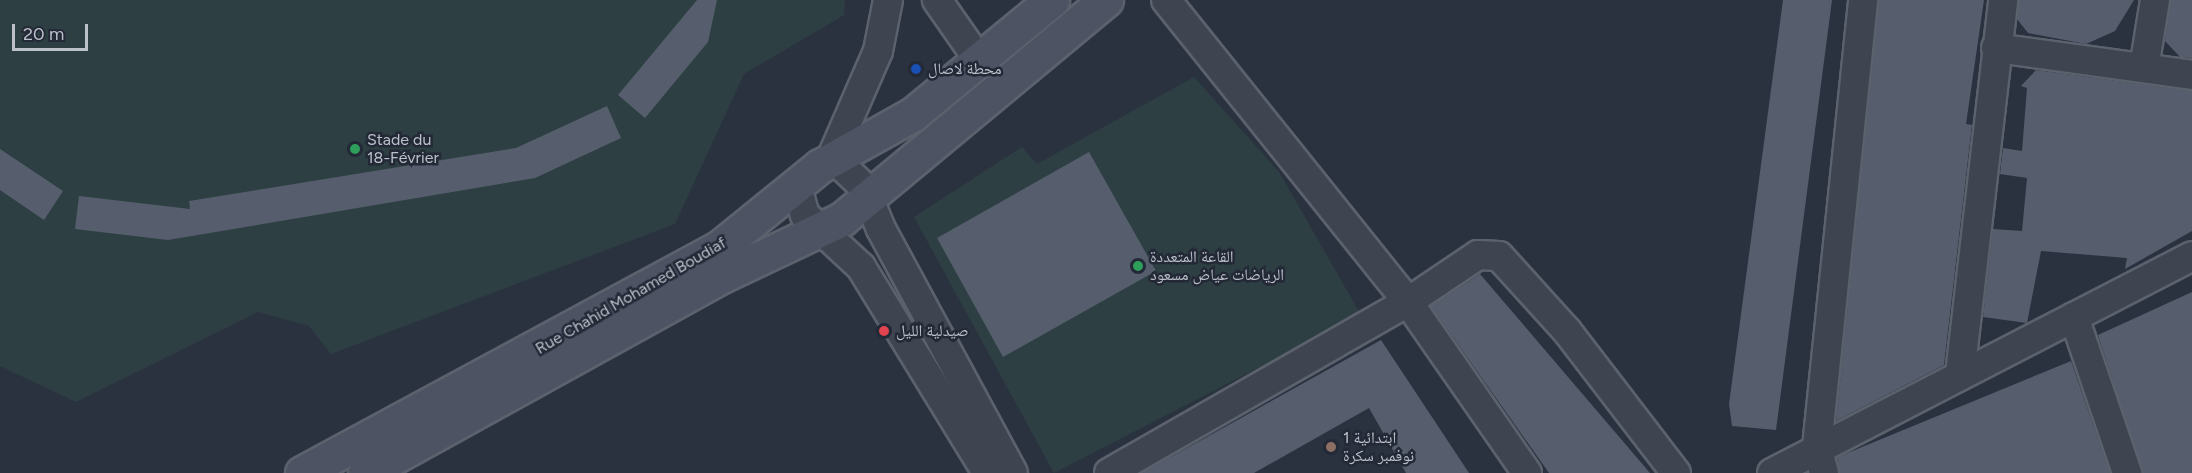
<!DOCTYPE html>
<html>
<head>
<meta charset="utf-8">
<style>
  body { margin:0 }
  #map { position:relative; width:2192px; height:473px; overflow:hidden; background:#2a3240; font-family:Figtree,"Noto Naskh Arabic",sans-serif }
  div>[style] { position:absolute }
  .green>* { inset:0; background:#2d3f42 }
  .building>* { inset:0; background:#565e6d }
  .roads { filter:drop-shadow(2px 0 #5c626d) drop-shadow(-2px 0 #5c626d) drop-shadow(0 2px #5c626d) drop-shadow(0 -2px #5c626d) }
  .minor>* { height:28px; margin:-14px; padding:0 14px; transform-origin:14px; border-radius:14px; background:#3e4450 }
  .secondary>* { height:33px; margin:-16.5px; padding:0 16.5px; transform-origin:16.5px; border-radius:16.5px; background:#4d5363 }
  .dots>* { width:16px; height:16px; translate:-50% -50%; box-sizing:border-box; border:3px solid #232936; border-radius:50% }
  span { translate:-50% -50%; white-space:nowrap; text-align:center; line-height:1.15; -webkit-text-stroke:5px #232936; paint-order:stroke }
  .poi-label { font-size:16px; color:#bbc0ca }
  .left { translate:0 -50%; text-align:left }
  .street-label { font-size:16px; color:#bbc0ca }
  .scale { position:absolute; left:12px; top:24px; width:76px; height:27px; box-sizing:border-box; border:3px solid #bbc0ca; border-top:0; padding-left:8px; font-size:18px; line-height:21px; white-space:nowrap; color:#bbc0ca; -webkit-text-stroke:4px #232936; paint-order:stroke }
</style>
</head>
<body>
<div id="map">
  <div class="green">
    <div style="clip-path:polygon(0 0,845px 0,844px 15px,744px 74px,675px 224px,331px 354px,309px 326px,258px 312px,76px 402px,0 366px)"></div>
    <div style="clip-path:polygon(1194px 77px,1279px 172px,1361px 315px,1054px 473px,914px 217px,1022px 147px,1037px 164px)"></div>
  </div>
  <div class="building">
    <div style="clip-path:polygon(697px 0,717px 0,708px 42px,645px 118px,618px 95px)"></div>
    <div style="clip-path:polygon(1783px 0,1832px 0,1776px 430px,1732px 426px,1729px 404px)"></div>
    <div style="clip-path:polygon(1879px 0,1984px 0,1966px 124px,1972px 125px,1944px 365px,1836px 421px)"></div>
    <div style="clip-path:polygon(2019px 0,2134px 0,2115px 31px,2086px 44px,2028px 33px,2017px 19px)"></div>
    <div style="clip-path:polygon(2171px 0,2192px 0,2192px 58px,2180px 57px,2165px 41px)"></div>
    <div style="clip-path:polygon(2036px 70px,2192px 91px,2192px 231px,2125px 269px,2127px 258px,2041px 251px,2027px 323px,1983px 317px,1993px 229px,2022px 231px,2027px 178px,2000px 174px,2003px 148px,2022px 151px,2027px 88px,2021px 86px)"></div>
    <div style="clip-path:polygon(607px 106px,621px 138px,535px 178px,168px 240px,75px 229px,79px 196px,190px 209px,189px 201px,516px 148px)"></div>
    <div style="clip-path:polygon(0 149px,63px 191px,44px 220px,0 190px)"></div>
    <div style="clip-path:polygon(1089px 152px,1156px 271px,1003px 357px,937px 238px)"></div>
    <div style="clip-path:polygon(1480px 274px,1650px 473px,1549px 473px,1431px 306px)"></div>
    <div style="clip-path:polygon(2192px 292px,2192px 473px,2143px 473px,2098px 335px)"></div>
    <div style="clip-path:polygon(1381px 340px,1469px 473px,1406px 473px,1369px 408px,1254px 473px,1142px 473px)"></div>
    <div style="clip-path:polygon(2071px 361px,2110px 473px,1840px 473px,1837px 458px,1845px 454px)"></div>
  </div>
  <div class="roads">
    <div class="minor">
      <div style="left:888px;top:0;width:52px;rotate:101.1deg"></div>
      <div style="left:878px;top:51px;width:116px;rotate:113.5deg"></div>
      <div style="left:832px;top:157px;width:44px;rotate:43.2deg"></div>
      <div style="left:864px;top:187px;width:45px;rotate:68deg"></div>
      <div style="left:881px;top:229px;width:277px;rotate:61.6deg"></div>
      <div style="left:937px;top:0;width:77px;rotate:55.1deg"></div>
      <div style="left:1996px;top:48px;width:198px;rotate:7.8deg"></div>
      <div style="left:2144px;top:68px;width:69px;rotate:-80.8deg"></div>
      <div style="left:796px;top:184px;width:32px;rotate:74deg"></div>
      <div style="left:805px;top:215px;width:76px;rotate:42.9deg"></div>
      <div style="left:861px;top:267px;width:241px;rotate:58.5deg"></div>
      <div style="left:2074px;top:317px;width:165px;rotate:71.2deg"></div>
      <div style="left:1960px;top:374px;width:376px;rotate:-83.4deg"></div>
      <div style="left:1109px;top:473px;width:344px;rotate:-29.8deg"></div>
      <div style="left:1408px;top:302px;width:387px;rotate:-128.7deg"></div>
      <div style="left:1527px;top:473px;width:208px;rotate:-124.8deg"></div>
      <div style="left:1408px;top:302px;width:84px;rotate:-33.9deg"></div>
      <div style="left:1478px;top:255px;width:21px;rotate:3deg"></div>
      <div style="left:1499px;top:256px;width:101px;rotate:47.8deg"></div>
      <div style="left:1567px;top:331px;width:179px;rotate:52.5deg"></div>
      <div style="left:1772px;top:473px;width:473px;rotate:-27.3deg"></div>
      <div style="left:1824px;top:473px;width:27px;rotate:-105deg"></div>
      <div style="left:1817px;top:447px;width:449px;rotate:-84.1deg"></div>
    </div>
    <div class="secondary">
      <div style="left:302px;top:473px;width:475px;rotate:-28.4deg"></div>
      <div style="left:720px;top:247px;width:129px;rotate:-39deg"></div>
      <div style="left:820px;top:166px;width:107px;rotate:-29.2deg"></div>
      <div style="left:913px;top:114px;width:180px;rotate:-39.4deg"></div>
      <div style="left:365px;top:473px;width:410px;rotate:-28.9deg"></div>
      <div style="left:724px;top:275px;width:131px;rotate:-25.4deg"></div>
      <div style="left:842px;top:219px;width:343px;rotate:-39.7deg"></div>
    </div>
  </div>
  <div class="dots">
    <div style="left:916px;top:69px;background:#1a4fb4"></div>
    <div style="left:355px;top:149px;background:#2e9e5b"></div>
    <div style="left:1138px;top:266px;background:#2e9e5b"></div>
    <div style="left:884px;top:331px;background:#e0444e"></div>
    <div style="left:1331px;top:447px;background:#8d6e63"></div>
  </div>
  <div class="poi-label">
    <span class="left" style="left:928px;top:69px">محطة لاصال</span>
    <span class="left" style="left:367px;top:149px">Stade du<br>18-Février</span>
    <span class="left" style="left:1150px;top:266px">القاعة المتعددة<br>الرياضات عياض مسعود</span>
    <span class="left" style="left:896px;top:331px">صيدلية الليل</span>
    <span class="left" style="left:1343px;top:447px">ابتدائية 1<br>نوفمبر سكرة</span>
  </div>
  <div class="street-label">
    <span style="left:631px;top:296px;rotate:-30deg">Rue Chahid Mohamed Boudiaf</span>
  </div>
  <div class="scale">20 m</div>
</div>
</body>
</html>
